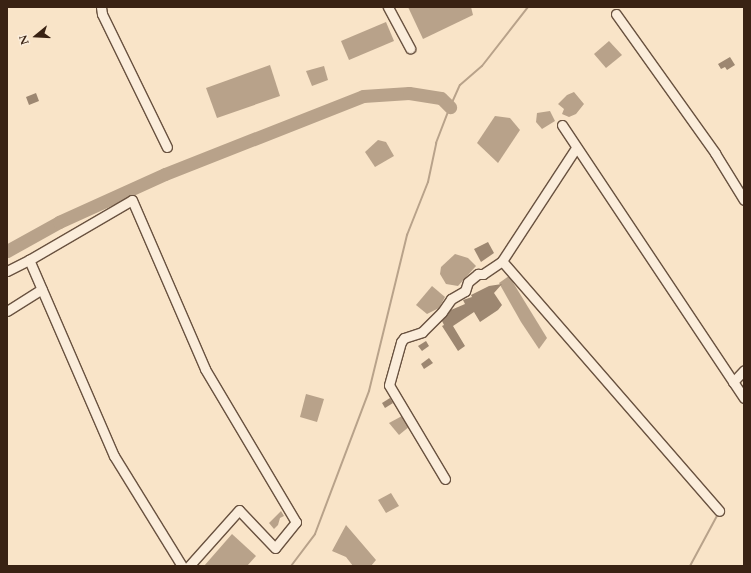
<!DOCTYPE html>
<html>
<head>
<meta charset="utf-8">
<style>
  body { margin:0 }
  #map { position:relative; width:751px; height:573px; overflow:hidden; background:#f9e4c8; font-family:Cardo,serif }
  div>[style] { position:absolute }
  .water>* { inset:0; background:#b8a28a }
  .stream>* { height:2px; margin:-1px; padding:0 1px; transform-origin:1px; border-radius:1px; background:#b8a28a }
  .river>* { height:13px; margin:-6.5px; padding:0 6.5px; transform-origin:6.5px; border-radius:6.5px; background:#b8a28a }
  .building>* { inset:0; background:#9d8771 }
  .roads { filter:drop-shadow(1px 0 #695240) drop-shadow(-1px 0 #695240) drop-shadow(0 1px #695240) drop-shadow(0 -1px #695240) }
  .minor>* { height:9px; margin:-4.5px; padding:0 4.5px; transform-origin:4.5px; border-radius:4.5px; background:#fbeddb }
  span { translate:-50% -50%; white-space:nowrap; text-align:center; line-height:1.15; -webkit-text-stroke:3px #fbeddb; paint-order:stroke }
  .frame { position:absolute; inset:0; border:8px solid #392213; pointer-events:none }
  .north { position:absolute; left:16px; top:16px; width:40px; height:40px; -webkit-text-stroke:3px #fbeddb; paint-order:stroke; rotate:252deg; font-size:11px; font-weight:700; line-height:16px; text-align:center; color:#392213 }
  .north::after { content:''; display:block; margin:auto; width:14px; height:18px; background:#392213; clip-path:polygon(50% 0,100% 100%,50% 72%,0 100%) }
</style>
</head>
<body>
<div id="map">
  <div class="water">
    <div style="clip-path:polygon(408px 7px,471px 7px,473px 15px,423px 39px)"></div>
    <div style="clip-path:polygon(386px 22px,394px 41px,349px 60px,341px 41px)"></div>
    <div style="clip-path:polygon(609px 41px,622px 55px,606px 68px,594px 54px)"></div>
    <div style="clip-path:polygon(270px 65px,280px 96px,217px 118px,206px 88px)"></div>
    <div style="clip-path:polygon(324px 66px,328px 80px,312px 86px,306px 71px)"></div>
    <div style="clip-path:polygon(574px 92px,584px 104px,576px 114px,569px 117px,562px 114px,564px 109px,558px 104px,567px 95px)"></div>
    <div style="clip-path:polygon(550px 111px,555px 121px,542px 129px,536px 122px,537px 113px)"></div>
    <div style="clip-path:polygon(495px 116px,510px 118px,520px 130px,498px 163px,477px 143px)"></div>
    <div style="clip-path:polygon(378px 140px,386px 142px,394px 156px,375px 167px,365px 152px)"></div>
    <div style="clip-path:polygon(455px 254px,468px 258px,476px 266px,458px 286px,446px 284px,440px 274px,441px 267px)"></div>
    <div style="clip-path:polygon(509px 276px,547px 338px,539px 349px,521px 322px,499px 283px)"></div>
    <div style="clip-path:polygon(432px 286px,445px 297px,439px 308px,427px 314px,416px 305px)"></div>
    <div style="clip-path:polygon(306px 394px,324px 399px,317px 422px,300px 417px)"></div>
    <div style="clip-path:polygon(402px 416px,410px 426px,399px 435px,389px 423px)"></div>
    <div style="clip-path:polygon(391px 493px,399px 506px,386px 513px,378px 500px)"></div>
    <div style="clip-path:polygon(281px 511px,284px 516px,280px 518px,278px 525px,274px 529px,269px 523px)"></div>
    <div style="clip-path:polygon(346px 525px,376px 560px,371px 566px,353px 566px,346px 557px,332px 551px)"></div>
    <div style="clip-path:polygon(232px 534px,256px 556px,247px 566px,204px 566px)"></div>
  </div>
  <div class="stream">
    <div style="left:291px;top:566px;width:40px;rotate:-53deg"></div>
    <div style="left:315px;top:534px;width:153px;rotate:-69.3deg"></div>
    <div style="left:369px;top:391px;width:161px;rotate:-76.3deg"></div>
    <div style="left:407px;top:235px;width:57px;rotate:-68.4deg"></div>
    <div style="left:428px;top:182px;width:40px;rotate:-78deg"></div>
    <div style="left:436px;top:143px;width:39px;rotate:-69deg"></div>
    <div style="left:450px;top:107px;width:24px;rotate:-66deg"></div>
    <div style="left:460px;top:85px;width:29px;rotate:-41deg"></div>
    <div style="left:482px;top:66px;width:75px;rotate:-52.1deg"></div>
    <div style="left:690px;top:566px;width:59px;rotate:-61.7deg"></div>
  </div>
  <div class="river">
    <div style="left:7px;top:251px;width:60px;rotate:-29.1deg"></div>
    <div style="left:59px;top:222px;width:116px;rotate:-24.4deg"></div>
    <div style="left:165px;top:174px;width:213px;rotate:-21.5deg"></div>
    <div style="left:363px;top:96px;width:46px;rotate:-3.7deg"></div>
    <div style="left:409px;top:93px;width:32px;rotate:9deg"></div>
    <div style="left:441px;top:98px;width:13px;rotate:45deg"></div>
  </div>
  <div class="building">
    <div style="clip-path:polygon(730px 57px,735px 65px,727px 70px,725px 67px,721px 69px,718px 64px)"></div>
    <div style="clip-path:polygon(36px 93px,39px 101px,29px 105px,26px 97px)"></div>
    <div style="clip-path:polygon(488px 242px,494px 253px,481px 262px,474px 249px)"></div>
    <div style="clip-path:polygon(502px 284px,494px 293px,502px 305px,498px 310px,480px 322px,474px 312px,453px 326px,465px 346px,458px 351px,442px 326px,444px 325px,442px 321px,451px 310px,465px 304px,463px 300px,472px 297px,471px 295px,489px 286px)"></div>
    <div style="clip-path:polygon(426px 341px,429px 346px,422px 351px,418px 346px)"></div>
    <div style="clip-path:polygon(429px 358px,433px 363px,424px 369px,421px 364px)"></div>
    <div style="clip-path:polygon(390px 398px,393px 403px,385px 408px,382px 403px)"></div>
  </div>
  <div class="roads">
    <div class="minor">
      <div style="left:101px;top:7px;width:7px;rotate:82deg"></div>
      <div style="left:102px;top:14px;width:148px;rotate:64deg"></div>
      <div style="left:388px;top:7px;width:47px;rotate:61.8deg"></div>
      <div style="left:616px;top:14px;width:171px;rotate:54.5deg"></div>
      <div style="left:715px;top:153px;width:55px;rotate:58.3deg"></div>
      <div style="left:562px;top:125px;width:328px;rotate:56.3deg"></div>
      <div style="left:502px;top:261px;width:331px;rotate:49deg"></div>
      <div style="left:7px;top:271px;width:25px;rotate:-27deg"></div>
      <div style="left:7px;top:311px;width:41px;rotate:-32.2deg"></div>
      <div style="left:733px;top:382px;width:16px;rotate:-47deg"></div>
      <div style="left:445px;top:479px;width:109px;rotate:-120.8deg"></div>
      <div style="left:389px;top:385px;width:45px;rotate:-74.4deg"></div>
      <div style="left:401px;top:342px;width:5px;rotate:-53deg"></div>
      <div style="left:404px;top:338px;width:19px;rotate:-18deg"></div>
      <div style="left:422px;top:332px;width:28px;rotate:-45deg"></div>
      <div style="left:442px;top:312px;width:16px;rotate:-55deg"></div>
      <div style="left:451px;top:299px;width:16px;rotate:-30deg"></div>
      <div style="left:465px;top:291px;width:9px;rotate:-72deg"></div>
      <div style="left:468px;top:282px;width:13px;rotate:-39deg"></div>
      <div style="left:478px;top:274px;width:5px"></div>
      <div style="left:483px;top:274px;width:23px;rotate:-34deg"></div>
      <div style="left:502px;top:261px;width:135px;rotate:-56.8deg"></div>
      <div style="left:182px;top:566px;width:129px;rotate:-121.7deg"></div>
      <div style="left:114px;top:456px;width:214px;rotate:-113.4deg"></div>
      <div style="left:29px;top:260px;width:119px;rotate:-30.2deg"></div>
      <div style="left:132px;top:200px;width:184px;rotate:66.6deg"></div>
      <div style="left:205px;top:369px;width:178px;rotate:59.3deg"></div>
      <div style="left:296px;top:522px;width:33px;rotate:129deg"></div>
      <div style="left:275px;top:548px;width:52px;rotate:-133.5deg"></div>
      <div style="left:239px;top:510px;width:75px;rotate:131.8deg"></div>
    </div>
  </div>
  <div class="frame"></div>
  <div class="north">N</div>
</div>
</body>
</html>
